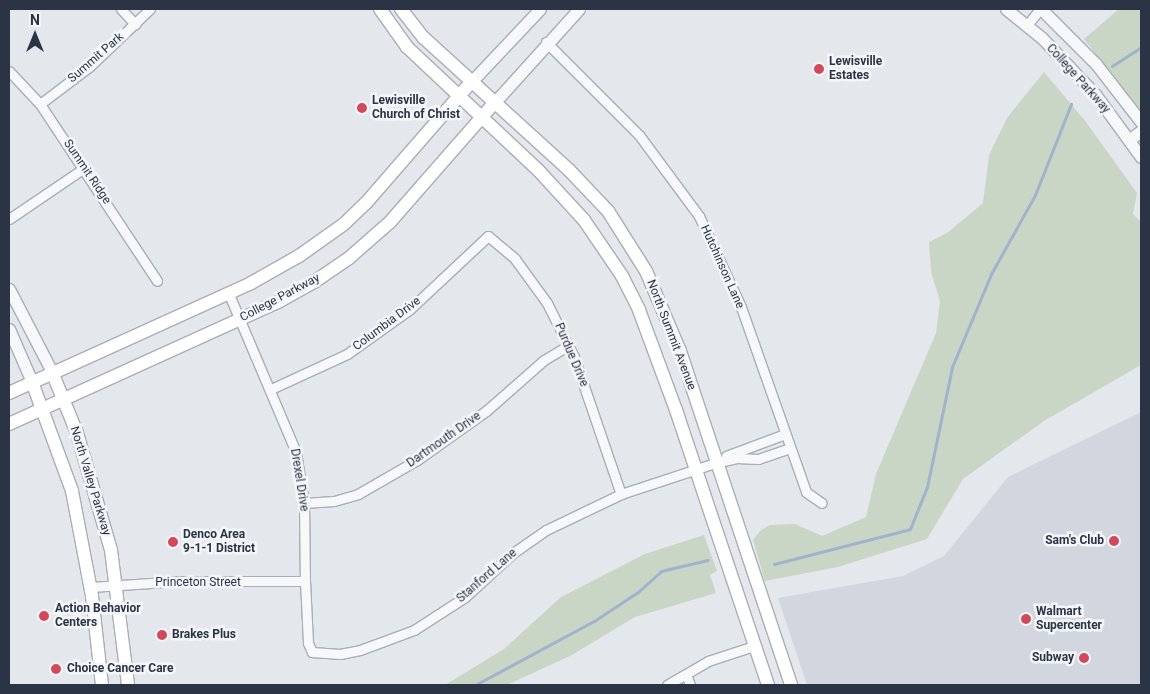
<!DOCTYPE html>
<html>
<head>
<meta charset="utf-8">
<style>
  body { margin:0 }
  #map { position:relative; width:1150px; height:694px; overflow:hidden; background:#e4e7ec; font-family:Roboto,sans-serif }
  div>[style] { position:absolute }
  .built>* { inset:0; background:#d2d6de }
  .green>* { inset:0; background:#c9d6c5 }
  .stream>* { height:3px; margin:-1.5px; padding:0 1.5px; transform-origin:1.5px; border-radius:1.5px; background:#9fb4cc }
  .roads { filter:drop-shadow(1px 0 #a9aeb7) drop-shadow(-1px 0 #a9aeb7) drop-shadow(0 1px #a9aeb7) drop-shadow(0 -1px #a9aeb7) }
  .minor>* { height:9px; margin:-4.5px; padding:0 4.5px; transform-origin:4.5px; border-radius:4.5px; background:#f7f8fa }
  .tertiary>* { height:11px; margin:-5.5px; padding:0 5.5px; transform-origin:5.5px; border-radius:5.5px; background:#f7f8fa }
  .secondary>* { height:12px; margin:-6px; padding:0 6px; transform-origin:6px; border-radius:6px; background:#fff }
  .dots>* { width:14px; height:14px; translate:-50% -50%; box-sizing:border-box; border:2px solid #f4f6f9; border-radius:50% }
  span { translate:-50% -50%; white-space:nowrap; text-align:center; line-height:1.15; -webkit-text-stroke:5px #f4f6f9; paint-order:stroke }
  .street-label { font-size:12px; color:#2b3445 }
  .poi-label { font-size:12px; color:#2b3445; font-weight:700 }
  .left { translate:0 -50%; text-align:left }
  .right { translate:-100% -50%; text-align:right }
  .frame { position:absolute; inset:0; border:10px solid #2b3445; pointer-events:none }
  .north { position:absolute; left:10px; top:10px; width:50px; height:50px; -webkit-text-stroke:4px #f4f6f9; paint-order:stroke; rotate:0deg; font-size:14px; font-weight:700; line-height:20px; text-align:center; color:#2b3445 }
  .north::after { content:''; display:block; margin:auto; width:18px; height:22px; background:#2b3445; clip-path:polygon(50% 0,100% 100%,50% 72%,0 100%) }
</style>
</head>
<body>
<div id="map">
  <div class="built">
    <div style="clip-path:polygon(1141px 412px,1141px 685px,807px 685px,778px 598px,903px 576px,944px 556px,1008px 477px)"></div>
  </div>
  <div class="green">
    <div style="clip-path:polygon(1119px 9px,1141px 9px,1141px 113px,1084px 39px)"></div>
    <div style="clip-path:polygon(1044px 72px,1086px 122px,1137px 193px,1133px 214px,1141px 222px,1141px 365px,1044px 421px,963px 479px,927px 539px,838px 567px,765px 581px,753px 540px,761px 530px,770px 525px,795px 524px,822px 536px,866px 517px,876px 474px,936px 333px,940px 301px,931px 272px,929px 242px,947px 233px,983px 203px,989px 155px,1007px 118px)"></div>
    <div style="clip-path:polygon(704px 535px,717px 571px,710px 575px,716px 593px,635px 617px,572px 655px,507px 685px,445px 685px,504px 649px,561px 597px,645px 554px)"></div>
  </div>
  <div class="stream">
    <div style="left:1112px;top:66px;width:35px;rotate:-33deg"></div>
    <div style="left:774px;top:564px;width:140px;rotate:-14.4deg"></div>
    <div style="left:910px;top:529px;width:45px;rotate:-68deg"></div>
    <div style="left:927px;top:487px;width:123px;rotate:-78.2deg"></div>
    <div style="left:952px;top:367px;width:101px;rotate:-67.2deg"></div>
    <div style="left:991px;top:274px;width:90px;rotate:-60.9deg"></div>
    <div style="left:1035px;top:195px;width:98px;rotate:-68.4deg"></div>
    <div style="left:475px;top:685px;width:135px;rotate:-28.3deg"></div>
    <div style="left:594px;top:621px;width:53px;rotate:-33.4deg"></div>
    <div style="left:638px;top:592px;width:31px;rotate:-42deg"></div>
    <div style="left:661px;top:571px;width:48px;rotate:-13.2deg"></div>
  </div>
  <div class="roads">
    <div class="minor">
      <div style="left:121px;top:9px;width:21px;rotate:47deg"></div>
      <div style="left:1027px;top:25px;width:21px;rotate:-51deg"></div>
      <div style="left:546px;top:42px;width:132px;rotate:45deg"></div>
      <div style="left:639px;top:135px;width:101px;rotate:53.5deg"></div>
      <div style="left:699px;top:216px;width:100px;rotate:65.2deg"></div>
      <div style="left:741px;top:307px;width:196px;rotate:70.6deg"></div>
      <div style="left:806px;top:492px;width:19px;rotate:35deg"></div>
      <div style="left:9px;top:71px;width:45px;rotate:46.8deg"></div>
      <div style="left:40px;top:104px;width:212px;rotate:56.5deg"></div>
      <div style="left:40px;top:104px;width:61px;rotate:-37.1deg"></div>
      <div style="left:89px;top:67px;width:84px;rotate:-43.6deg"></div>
      <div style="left:9px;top:219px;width:91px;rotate:-34.2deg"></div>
      <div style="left:228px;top:292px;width:174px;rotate:67deg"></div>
      <div style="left:296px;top:452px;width:52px;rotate:81.1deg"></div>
      <div style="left:304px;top:503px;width:78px;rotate:89.3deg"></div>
      <div style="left:305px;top:581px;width:62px;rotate:87.2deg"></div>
      <div style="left:308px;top:643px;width:10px;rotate:66deg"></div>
      <div style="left:312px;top:652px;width:28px;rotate:4deg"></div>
      <div style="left:340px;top:654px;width:20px;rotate:-11deg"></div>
      <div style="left:360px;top:650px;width:58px;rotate:-20.3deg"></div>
      <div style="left:414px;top:630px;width:61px;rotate:-32.9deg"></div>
      <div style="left:465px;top:597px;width:65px;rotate:-42.5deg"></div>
      <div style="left:513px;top:553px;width:40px;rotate:-34.9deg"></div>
      <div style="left:546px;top:530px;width:83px;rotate:-25.6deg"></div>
      <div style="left:621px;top:494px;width:99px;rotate:-18.3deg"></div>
      <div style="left:715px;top:463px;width:23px;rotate:-13deg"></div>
      <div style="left:737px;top:458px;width:21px;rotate:3deg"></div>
      <div style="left:758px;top:459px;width:34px;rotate:-19deg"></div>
      <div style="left:271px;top:389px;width:84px;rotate:-24.7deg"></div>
      <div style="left:347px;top:354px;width:77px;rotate:-35.5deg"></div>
      <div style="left:410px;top:309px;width:107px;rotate:-43.1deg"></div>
      <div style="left:488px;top:236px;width:35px;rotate:40deg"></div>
      <div style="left:515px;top:259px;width:54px;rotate:54deg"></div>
      <div style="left:547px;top:303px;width:60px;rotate:63.4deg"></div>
      <div style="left:574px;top:357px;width:145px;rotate:71.1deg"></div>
      <div style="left:726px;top:456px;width:63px;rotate:-20.4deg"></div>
      <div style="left:304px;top:503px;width:30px;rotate:-4deg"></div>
      <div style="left:334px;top:501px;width:25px;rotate:-16deg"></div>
      <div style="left:358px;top:494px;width:68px;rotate:-30deg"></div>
      <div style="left:417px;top:460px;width:85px;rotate:-35.4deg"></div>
      <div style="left:486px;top:411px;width:77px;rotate:-41.3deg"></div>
      <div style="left:544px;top:360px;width:29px;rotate:-31deg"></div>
      <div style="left:91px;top:587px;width:90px;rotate:-3.8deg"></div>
      <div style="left:181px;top:581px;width:124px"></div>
      <div style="left:686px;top:674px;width:12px;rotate:70deg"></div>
      <div style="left:667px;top:685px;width:48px;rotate:-30.3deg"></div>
      <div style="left:708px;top:661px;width:48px;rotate:-18.1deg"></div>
    </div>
    <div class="tertiary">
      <div style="left:1006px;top:9px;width:46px;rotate:38.9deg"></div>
      <div style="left:1042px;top:38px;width:77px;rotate:46.6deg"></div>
      <div style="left:1095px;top:94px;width:78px;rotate:53.9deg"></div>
      <div style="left:1041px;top:9px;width:78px;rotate:45deg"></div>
      <div style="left:1096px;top:64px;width:73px;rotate:52.2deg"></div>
      <div style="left:471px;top:82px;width:100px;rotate:-46.6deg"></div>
      <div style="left:494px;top:103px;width:127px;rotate:-47.9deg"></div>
      <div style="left:1129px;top:140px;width:15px;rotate:-37deg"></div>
      <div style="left:9px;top:289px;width:93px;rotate:62.6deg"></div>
      <div style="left:9px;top:329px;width:58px;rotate:66.5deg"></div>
    </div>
    <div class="secondary">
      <div style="left:380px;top:9px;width:47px;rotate:54.6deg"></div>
      <div style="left:407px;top:47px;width:181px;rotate:43.2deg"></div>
      <div style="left:539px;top:171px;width:67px;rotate:47.4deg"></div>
      <div style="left:584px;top:220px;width:68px;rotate:55.8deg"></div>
      <div style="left:622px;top:276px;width:38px;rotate:63deg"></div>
      <div style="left:639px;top:310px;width:107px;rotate:69.7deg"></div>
      <div style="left:676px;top:410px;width:290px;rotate:71.5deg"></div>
      <div style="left:401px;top:9px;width:37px;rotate:52deg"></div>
      <div style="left:424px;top:38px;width:196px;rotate:42.3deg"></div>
      <div style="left:569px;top:170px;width:57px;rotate:46.4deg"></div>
      <div style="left:608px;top:211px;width:71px;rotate:57.7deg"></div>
      <div style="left:646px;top:271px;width:87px;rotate:67deg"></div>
      <div style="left:680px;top:351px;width:352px;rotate:71.6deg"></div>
      <div style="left:52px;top:372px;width:66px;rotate:67.7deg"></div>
      <div style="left:77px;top:433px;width:122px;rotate:73.8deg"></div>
      <div style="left:111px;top:550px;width:136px;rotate:82.8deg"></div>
      <div style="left:32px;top:382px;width:116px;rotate:69.8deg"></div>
      <div style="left:72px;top:491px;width:107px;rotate:79.2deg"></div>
      <div style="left:92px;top:596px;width:90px;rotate:83.6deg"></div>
      <div style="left:9px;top:393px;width:266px;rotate:-24.4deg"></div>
      <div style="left:251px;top:283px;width:55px;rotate:-29.4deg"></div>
      <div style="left:299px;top:256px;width:55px;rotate:-35.4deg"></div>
      <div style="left:344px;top:224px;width:30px;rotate:-44deg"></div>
      <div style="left:366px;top:203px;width:160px;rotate:-49deg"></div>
      <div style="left:9px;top:424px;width:295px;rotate:-24.4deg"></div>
      <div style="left:278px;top:302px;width:41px;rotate:-29.1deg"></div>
      <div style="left:314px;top:282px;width:42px;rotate:-34.4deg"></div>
      <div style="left:349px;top:258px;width:55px;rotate:-41.3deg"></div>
      <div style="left:390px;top:222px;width:158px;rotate:-48.8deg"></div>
    </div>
  </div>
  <div class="dots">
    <div style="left:819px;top:69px;background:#d1495b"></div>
    <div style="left:362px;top:108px;background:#d1495b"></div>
    <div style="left:1114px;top:541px;background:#d1495b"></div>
    <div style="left:173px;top:542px;background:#d1495b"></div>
    <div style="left:44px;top:616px;background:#d1495b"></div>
    <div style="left:1026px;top:619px;background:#d1495b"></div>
    <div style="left:162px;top:635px;background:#d1495b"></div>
    <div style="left:1084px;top:658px;background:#d1495b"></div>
    <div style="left:56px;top:669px;background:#d1495b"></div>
  </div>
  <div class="street-label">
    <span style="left:96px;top:58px;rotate:-41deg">Summit Park</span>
    <span style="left:1078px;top:79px;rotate:48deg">College Parkway</span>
    <span style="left:87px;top:172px;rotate:56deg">Summit Ridge</span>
    <span style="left:722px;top:267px;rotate:66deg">Hutchinson Lane</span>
    <span style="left:280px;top:298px;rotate:-28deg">College Parkway</span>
    <span style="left:387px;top:324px;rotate:-37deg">Columbia Drive</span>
    <span style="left:671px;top:335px;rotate:69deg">North Summit Avenue</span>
    <span style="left:571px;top:355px;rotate:67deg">Purdue Drive</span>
    <span style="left:444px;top:440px;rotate:-35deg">Dartmouth Drive</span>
    <span style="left:299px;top:480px;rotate:81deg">Drexel Drive</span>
    <span style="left:90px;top:481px;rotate:73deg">North Valley Parkway</span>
    <span style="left:487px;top:576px;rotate:-41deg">Stanford Lane</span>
    <span style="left:198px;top:583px">Princeton Street</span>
  </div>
  <div class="poi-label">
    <span class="left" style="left:829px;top:69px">Lewisville<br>Estates</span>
    <span class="left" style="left:372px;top:108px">Lewisville<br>Church of Christ</span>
    <span class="left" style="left:183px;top:542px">Denco Area<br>9-1-1 District</span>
    <span class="right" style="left:1104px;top:541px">Sam's Club</span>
    <span class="left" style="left:55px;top:616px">Action Behavior<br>Centers</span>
    <span class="left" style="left:1036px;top:619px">Walmart<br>Supercenter</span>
    <span class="left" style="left:172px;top:635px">Brakes Plus</span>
    <span class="right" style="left:1074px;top:658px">Subway</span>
    <span class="left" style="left:67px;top:669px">Choice Cancer Care</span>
  </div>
  <div class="frame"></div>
  <div class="north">N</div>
</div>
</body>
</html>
